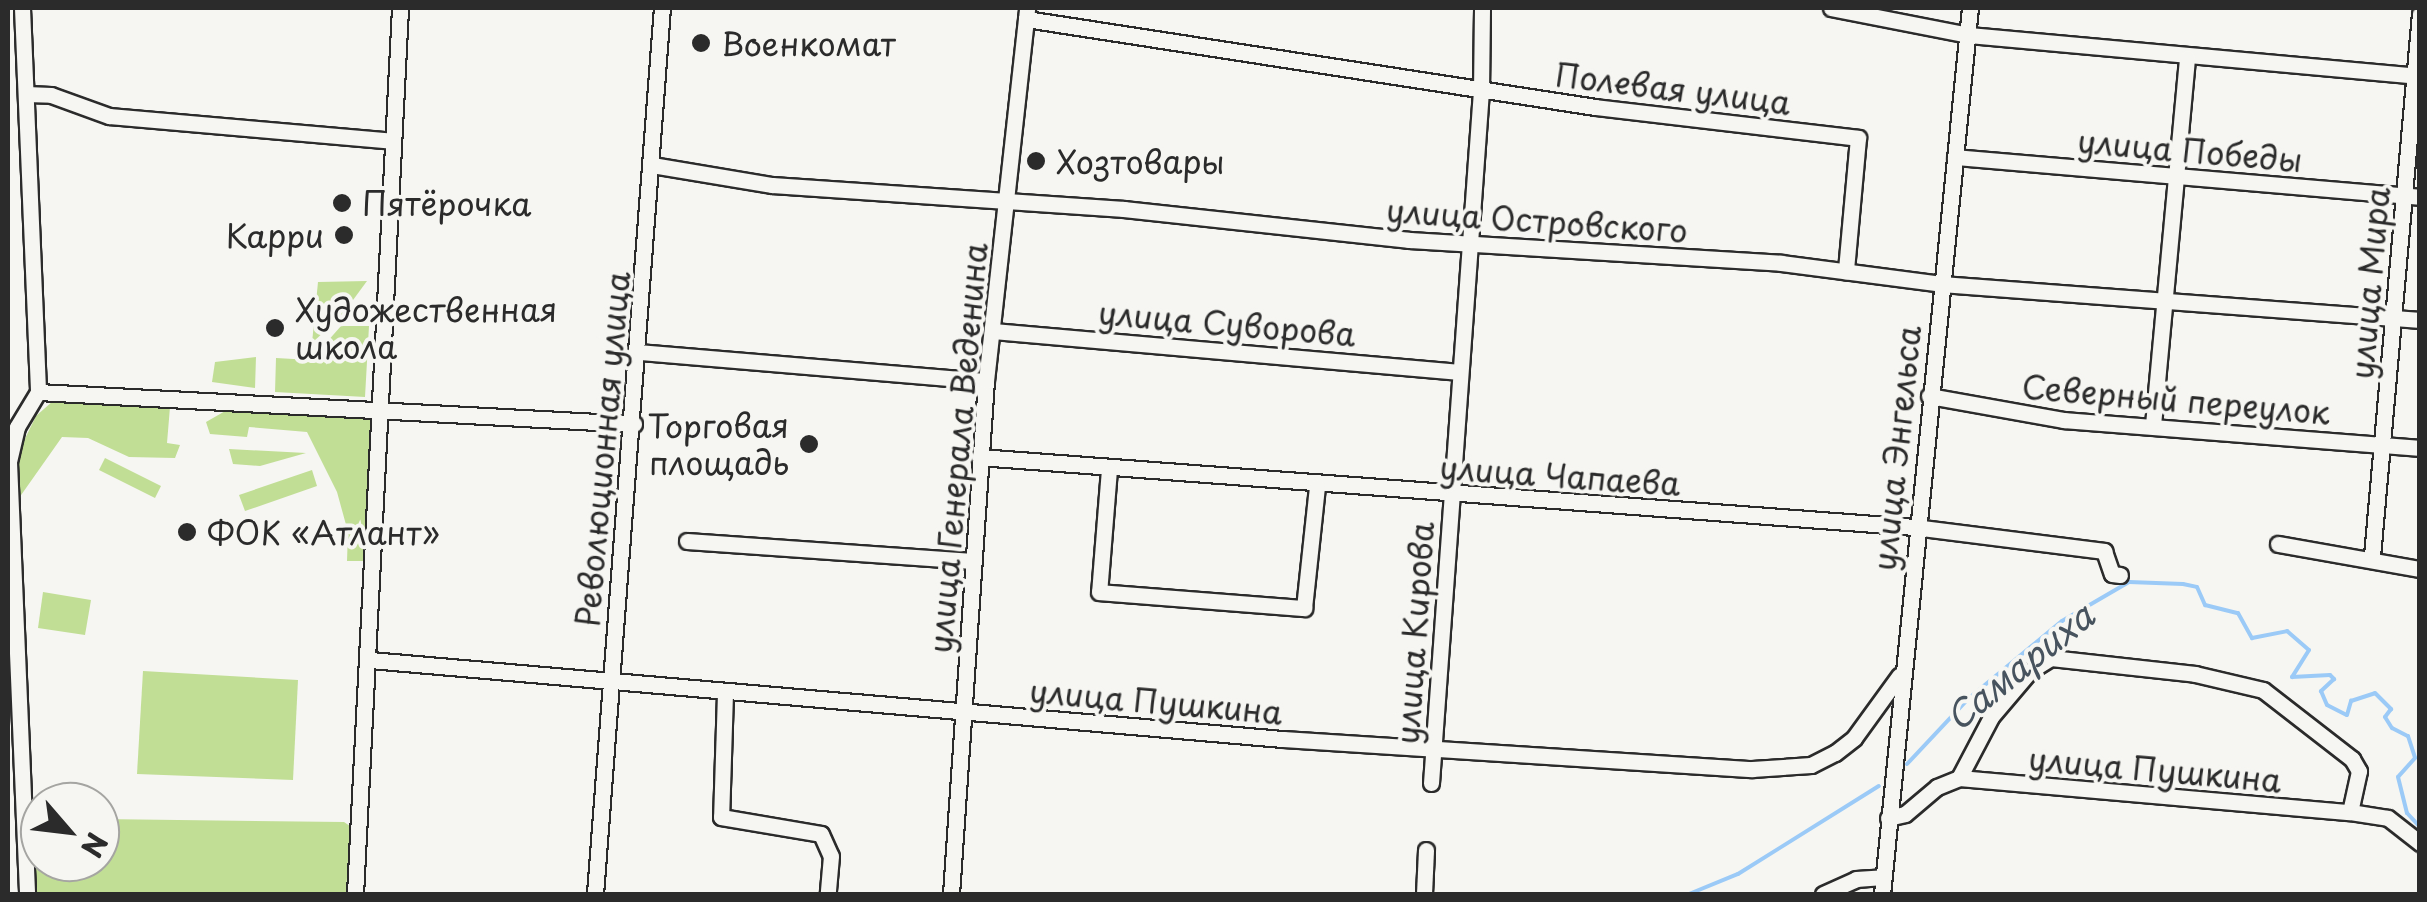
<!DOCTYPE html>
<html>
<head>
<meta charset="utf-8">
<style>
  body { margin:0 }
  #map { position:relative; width:2427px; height:902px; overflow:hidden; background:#f6f6f2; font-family:"Playpen Sans",sans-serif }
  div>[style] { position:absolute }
  .green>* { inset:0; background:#c1de95 }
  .stream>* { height:4px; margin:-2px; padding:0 2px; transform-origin:2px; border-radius:2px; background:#9bcaf7 }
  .roads { filter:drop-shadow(2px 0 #2b2b2b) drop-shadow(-2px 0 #2b2b2b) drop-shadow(0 2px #2b2b2b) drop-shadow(0 -2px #2b2b2b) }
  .minor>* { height:15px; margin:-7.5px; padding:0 7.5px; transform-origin:7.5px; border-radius:7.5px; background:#f6f6f2 }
  .dots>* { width:28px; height:28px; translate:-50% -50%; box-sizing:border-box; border:5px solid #f6f6f2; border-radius:50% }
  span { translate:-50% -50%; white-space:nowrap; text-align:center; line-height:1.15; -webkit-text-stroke:8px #f6f6f2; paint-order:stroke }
  .poi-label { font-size:32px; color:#2b2b2b }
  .left { translate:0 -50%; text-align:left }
  .right { translate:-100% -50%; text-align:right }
  .street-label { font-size:32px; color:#2b2b2b }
  .water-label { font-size:35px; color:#47535e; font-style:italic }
  .frame { position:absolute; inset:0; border:10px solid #2b2b2b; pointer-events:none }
  .north { position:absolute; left:20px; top:782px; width:100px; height:100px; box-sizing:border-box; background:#f6f6f2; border:2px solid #a5a5a2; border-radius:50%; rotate:118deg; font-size:28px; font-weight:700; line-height:40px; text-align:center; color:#2b2b2b }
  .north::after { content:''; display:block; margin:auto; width:35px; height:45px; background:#2b2b2b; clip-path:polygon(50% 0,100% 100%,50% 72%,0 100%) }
</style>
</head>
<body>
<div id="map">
  <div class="green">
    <div style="clip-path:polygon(367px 281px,342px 315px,312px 343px,318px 282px)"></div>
    <div style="clip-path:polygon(341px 326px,369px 326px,365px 397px,275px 392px,276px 358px,311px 360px)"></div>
    <div style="clip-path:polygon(256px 357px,255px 388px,212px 382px,215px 362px)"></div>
    <div style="clip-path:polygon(53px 401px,170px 407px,167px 443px,180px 445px,175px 458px,129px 457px,88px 438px,62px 437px,19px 498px,19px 451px,36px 416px)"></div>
    <div style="clip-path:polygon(227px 410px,371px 419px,365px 561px,347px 561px,348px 532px,337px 492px,307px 432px,249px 427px,247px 437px,210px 434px,206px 422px)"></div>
    <div style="clip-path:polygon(229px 449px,306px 453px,260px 466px,233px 464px)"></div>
    <div style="clip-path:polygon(105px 458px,161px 486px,155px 498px,99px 470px)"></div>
    <div style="clip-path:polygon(312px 470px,317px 486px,245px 511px,239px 495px)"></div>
    <div style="clip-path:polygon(43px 592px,91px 600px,85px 635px,38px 628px)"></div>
    <div style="clip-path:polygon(143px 671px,298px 680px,293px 780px,137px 774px)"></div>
    <div style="clip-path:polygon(40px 819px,40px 862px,100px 862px,100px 819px,344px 822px,350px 826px,346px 894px,35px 894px,32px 825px)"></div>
  </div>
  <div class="stream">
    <div style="left:1907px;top:764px;width:89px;rotate:-46.8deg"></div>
    <div style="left:1968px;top:699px;width:122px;rotate:-39.7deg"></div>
    <div style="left:2062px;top:621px;width:78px;rotate:-30.2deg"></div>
    <div style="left:2129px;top:582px;width:54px;rotate:2.1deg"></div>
    <div style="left:2183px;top:584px;width:14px;rotate:12deg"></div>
    <div style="left:2197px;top:587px;width:20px;rotate:66deg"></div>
    <div style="left:2205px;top:605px;width:34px;rotate:14deg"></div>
    <div style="left:2238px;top:613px;width:29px;rotate:61deg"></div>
    <div style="left:2252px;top:638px;width:36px;rotate:-11deg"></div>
    <div style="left:2287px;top:631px;width:29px;rotate:41deg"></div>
    <div style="left:2309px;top:650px;width:32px;rotate:122deg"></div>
    <div style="left:2292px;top:677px;width:38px;rotate:-3deg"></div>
    <div style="left:2330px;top:675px;width:6px;rotate:45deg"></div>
    <div style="left:2334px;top:679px;width:18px;rotate:137deg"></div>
    <div style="left:2321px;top:691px;width:15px;rotate:67deg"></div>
    <div style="left:2327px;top:705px;width:22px;rotate:27deg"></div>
    <div style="left:2347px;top:715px;width:15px;rotate:-74deg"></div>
    <div style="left:2351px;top:701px;width:25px;rotate:-18deg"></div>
    <div style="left:2375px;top:693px;width:23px;rotate:45deg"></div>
    <div style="left:2391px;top:709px;width:10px;rotate:127deg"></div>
    <div style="left:2385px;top:717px;width:13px;rotate:58deg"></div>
    <div style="left:2392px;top:728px;width:18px;rotate:27deg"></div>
    <div style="left:2408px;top:736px;width:23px;rotate:72deg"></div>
    <div style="left:2415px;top:758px;width:25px;rotate:132deg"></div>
    <div style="left:2398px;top:777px;width:37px;rotate:76deg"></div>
    <div style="left:2407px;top:813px;width:19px;rotate:47deg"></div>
    <div style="left:1689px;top:894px;width:53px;rotate:-22.2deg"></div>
    <div style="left:1738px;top:874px;width:166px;rotate:-32deg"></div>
  </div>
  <div class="roads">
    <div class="minor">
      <div style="left:22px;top:8px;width:384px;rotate:87.6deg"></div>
      <div style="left:38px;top:392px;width:41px;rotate:121deg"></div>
      <div style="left:17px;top:427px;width:36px;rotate:103deg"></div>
      <div style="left:9px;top:462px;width:432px;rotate:87.6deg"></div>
      <div style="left:1831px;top:8px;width:140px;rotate:11.1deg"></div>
      <div style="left:1968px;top:35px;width:454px;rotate:5.2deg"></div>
      <div style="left:1026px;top:19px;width:576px;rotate:8.79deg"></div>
      <div style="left:1595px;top:107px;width:265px;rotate:6.7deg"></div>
      <div style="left:1858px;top:138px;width:134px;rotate:95.2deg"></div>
      <div style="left:26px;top:94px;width:25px;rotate:2deg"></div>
      <div style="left:51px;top:95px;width:62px;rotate:19.9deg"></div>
      <div style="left:109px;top:116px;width:284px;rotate:5deg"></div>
      <div style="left:1955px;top:157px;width:467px;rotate:4.9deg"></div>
      <div style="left:652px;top:165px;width:122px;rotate:9.5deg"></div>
      <div style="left:772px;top:185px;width:353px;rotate:3.9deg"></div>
      <div style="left:1124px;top:209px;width:287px;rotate:6.2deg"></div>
      <div style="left:1409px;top:240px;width:373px;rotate:3.5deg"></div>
      <div style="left:1781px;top:263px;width:162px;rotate:7.4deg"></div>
      <div style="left:1942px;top:284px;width:479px;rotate:4.3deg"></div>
      <div style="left:992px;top:331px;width:468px;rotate:5deg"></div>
      <div style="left:639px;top:352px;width:348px;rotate:4.8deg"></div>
      <div style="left:38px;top:392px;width:597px;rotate:3.07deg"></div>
      <div style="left:1929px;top:396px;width:137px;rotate:10.1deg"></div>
      <div style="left:2064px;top:420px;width:357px;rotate:4.5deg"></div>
      <div style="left:2153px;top:425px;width:369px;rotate:-84.7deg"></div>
      <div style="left:979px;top:457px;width:938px;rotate:4.28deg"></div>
      <div style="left:1914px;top:527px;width:192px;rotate:7.2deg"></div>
      <div style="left:2104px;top:551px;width:24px;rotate:71deg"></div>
      <div style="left:2112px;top:574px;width:8px;rotate:7deg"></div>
      <div style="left:1109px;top:469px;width:123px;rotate:94.6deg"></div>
      <div style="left:1099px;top:592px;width:206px;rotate:4.5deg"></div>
      <div style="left:1304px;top:608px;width:122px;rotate:-83.9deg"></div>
      <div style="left:687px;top:541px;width:286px;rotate:4deg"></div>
      <div style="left:2278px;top:544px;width:144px;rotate:10deg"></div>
      <div style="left:2372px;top:556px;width:544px;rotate:-84.94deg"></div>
      <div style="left:370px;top:660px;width:916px;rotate:4.95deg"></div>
      <div style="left:1283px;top:739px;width:470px;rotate:3.7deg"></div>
      <div style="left:1752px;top:769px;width:59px;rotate:-3.9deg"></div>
      <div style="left:1811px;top:765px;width:27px;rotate:-27deg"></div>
      <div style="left:1835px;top:753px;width:24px;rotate:-38deg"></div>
      <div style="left:1854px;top:738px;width:77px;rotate:-54deg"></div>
      <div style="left:725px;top:693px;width:124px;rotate:91.8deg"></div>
      <div style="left:721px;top:817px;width:101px;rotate:9.6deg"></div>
      <div style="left:821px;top:834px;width:24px;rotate:66deg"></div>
      <div style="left:831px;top:856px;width:38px;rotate:95deg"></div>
      <div style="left:1959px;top:778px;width:69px;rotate:-62.3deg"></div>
      <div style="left:1991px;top:717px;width:60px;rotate:-49.7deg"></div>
      <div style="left:2030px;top:671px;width:25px;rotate:-32deg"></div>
      <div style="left:2051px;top:658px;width:145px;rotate:6.3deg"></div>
      <div style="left:2195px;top:674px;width:70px;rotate:13.2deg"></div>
      <div style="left:2263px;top:690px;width:113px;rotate:37.8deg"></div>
      <div style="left:2352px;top:759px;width:14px;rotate:60deg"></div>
      <div style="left:2359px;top:771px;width:42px;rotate:102.4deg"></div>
      <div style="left:1431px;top:783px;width:694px;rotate:-85.87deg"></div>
      <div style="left:1481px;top:91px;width:83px;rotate:-89.3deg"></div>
      <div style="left:1888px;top:818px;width:17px;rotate:-13deg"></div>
      <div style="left:1905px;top:814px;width:42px;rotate:-40.2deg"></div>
      <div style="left:1937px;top:787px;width:24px;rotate:-22deg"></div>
      <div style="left:1959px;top:778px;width:392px;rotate:5deg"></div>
      <div style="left:2350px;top:812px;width:38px;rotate:9deg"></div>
      <div style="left:2388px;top:818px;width:41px;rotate:38deg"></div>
      <div style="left:355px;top:894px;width:887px;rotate:-87.09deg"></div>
      <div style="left:595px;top:894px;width:889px;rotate:-85.68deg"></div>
      <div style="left:951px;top:894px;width:514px;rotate:-86.1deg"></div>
      <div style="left:986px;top:381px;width:375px;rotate:-83.7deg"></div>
      <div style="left:1424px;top:894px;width:44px;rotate:-87.4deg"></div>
      <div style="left:1823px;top:894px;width:36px;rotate:-24deg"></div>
      <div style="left:1856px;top:879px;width:27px;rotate:-4deg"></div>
      <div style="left:1882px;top:894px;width:890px;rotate:-84.33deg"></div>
    </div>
  </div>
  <div class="dots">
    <div style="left:701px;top:43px;background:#2b2b2b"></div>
    <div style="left:1036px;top:161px;background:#2b2b2b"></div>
    <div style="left:342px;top:203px;background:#2b2b2b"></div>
    <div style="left:344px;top:235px;background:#2b2b2b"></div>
    <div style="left:275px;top:328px;background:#2b2b2b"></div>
    <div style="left:809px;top:444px;background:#2b2b2b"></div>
    <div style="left:187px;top:532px;background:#2b2b2b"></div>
  </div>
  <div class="poi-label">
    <span class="left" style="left:721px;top:43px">Военкомат</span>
    <span class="left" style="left:1056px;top:161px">Хозтовары</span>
    <span class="left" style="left:362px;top:203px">Пятёрочка</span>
    <span class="right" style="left:324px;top:235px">Карри</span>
    <span class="left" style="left:295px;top:328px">Художественная<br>школа</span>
    <span class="right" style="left:789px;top:444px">Торговая<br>площадь</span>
    <span class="left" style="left:207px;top:532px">ФОК «Атлант»</span>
  </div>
  <div class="street-label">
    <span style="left:1673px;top:88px;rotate:7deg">Полевая улица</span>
    <span style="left:2190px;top:150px;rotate:5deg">улица Победы</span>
    <span style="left:1537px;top:220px;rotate:4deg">улица Островского</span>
    <span style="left:2369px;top:283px;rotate:-85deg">улица Мира</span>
    <span style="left:1227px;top:323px;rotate:5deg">улица Суворова</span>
    <span style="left:2176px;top:399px;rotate:5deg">Северный переулок</span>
    <span style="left:957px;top:448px;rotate:-85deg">улица Генерала Веденина</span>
    <span style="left:1896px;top:448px;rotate:-84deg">улица Энгельса</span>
    <span style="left:602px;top:449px;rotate:-85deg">Революционная улица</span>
    <span style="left:1560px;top:475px;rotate:4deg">улица Чапаева</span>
    <span style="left:1414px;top:633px;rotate:-86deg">улица Кирова</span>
    <span style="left:1156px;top:701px;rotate:5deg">улица Пушкина</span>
    <span style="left:2155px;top:769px;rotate:5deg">улица Пушкина</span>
  </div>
  <div class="water-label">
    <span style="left:2019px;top:666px;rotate:-39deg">Самариха</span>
  </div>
  <div class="frame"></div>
  <div class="north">N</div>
</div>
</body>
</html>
